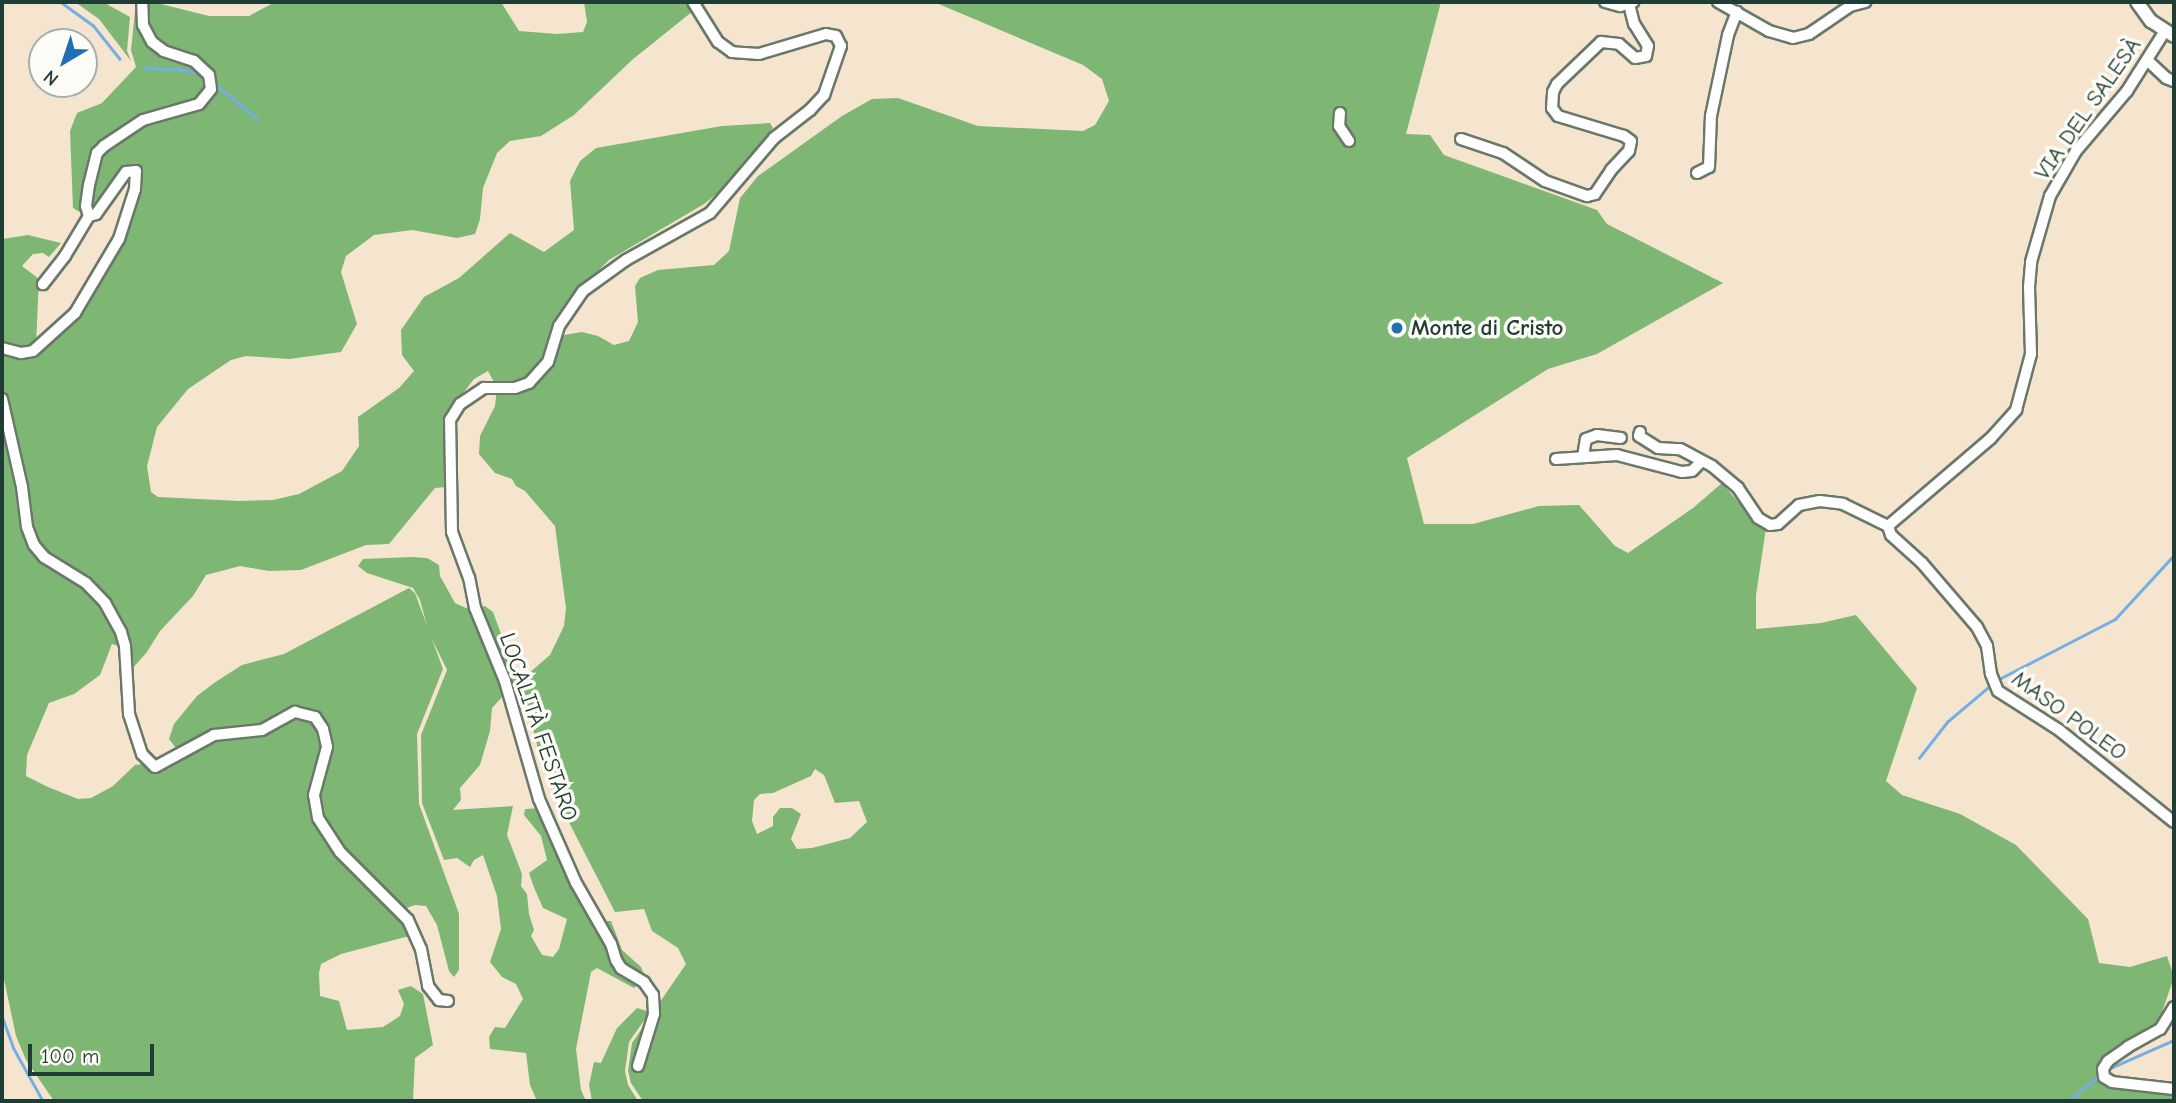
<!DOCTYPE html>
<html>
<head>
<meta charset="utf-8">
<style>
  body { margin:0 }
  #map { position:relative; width:2176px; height:1103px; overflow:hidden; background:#f5e5ce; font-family:"Comic Neue",sans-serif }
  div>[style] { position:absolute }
  .forest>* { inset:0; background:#7eb674 }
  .stream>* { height:2.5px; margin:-1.25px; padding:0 1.25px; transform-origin:1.25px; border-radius:1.25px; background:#73afe4 }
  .roads { filter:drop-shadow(2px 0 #6a786a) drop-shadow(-2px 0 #6a786a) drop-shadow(0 2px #6a786a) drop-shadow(0 -2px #6a786a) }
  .minor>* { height:10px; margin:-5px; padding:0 5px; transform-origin:5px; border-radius:5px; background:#fff }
  .tertiary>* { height:12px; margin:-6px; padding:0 6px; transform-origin:6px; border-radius:6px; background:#fff }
  .dots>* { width:19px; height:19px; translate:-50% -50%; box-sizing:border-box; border:4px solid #fdfcf7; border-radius:50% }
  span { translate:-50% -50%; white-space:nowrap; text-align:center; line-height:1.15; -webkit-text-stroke:7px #fdfcf7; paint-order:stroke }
  .street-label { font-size:23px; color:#1f3d34 }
  .poi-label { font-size:23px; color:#1f3d34; font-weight:700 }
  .left { translate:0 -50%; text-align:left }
  .frame { position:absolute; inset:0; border:4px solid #1f3d34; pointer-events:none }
  .north { position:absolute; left:28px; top:28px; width:70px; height:70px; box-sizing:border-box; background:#fdfcf7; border:2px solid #a4b0a9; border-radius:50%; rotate:219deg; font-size:19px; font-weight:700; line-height:28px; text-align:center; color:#1f3d34 }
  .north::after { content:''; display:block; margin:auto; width:24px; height:32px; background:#1f6fb2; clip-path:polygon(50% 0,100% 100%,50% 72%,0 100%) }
  .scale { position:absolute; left:28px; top:1044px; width:126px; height:32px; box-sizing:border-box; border:4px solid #1f3d34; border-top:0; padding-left:9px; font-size:21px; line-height:24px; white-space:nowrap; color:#1f3d34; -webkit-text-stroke:5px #fdfcf7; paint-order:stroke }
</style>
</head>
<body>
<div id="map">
  <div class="forest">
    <div style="clip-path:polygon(75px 2px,103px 2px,130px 17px,127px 51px,131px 61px,99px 19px)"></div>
    <div style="clip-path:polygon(136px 2px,141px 2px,151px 43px,185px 57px,210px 81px,205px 97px,155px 118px,88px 162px,83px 180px,83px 214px,73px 208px,70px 131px,77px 113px,102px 103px,136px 67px,131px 50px)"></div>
    <div style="clip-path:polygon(evenodd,153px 2px,209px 16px,249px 16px,275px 2px,501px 2px,519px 31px,557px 34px,583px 32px,587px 22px,584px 2px,703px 3px,632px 60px,574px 115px,541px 136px,510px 141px,497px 153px,483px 188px,480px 219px,475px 234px,457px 238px,412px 230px,374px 235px,346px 256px,341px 272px,357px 324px,341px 352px,289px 359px,246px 356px,231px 360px,188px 389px,157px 427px,147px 466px,151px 492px,158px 497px,239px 501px,273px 500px,299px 494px,342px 471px,359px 446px,358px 417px,399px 388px,414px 371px,402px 355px,401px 330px,424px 297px,459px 278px,510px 233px,544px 252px,574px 230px,570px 181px,580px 161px,596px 148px,722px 126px,770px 123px,773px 128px,723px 189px,704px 204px,609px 260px,592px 277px,573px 300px,555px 342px,564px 335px,582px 332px,598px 336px,614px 345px,629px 341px,638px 322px,635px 286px,640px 278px,658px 270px,714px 265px,729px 251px,740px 198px,758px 176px,842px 116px,872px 99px,898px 98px,978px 126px,1083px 131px,1095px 125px,1109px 101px,1102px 79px,1083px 65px,934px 2px,1441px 2px,1406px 134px,1430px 135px,1444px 155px,1597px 210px,1607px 224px,1723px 283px,1597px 354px,1548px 369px,1407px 458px,1424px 524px,1473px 524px,1539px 506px,1579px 505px,1615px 546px,1628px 553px,1693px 508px,1722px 483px,1739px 503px,1754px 509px,1766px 528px,1756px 595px,1756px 629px,1821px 623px,1856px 615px,1917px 688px,1886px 781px,1902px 795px,1960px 814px,2016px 845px,2088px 919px,2099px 963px,2130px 967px,2167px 956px,2174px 977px,2157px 1027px,2110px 1051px,2104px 1066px,2107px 1071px,2126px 1081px,2174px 1090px,2174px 1101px,643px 1101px,631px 1083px,628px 1071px,632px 1043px,686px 964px,678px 948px,652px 931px,644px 909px,615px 912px,559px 803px,538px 749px,521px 680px,550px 655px,564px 626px,566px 608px,555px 526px,525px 491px,516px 486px,512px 479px,495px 473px,479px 454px,480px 436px,495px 406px,497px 388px,488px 371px,474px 379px,453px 406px,446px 487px,435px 488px,389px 544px,366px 545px,301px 570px,269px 571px,240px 566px,206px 575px,193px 596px,160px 631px,147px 652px,131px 670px,107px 602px,46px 555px,32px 535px,2px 392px,2px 350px,12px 354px,50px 341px,118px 248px,135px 167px,127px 168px,99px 210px,86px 213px,88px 170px,103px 153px,135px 130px,207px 99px,210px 74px,161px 47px,146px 30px,144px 6px,153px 2px,815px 769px,824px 775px,835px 803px,859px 801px,867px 822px,850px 838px,812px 848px,797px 849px,791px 839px,801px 814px,792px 808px,780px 808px,773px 817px,773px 826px,757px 834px,752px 821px,754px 800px,760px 794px,773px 793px,811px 776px,815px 769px)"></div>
    <div style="clip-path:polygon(28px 235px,61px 243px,49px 257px,43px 253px,33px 254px,22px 266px,39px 279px,36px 345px,24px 350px,2px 344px,2px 239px)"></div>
    <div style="clip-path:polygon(2px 413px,26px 537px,84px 586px,102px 605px,122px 647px,112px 644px,100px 675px,74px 694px,49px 703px,27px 755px,26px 776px,48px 787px,78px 799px,91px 798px,113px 786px,135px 765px,184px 759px,169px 739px,174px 724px,197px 696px,214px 683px,242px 665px,284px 654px,409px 588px,415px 593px,443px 669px,417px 734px,419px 804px,459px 914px,459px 970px,454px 977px,449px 971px,437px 925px,426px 906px,415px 905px,398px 911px,399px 920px,413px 935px,341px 954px,321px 964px,319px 973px,320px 996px,339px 1001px,347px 1030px,383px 1027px,400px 1016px,404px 1004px,398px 990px,411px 986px,423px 994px,433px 1045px,415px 1058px,413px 1101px,54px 1101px,26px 1060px,16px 1036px,2px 970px)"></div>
    <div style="clip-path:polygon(411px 557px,427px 558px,439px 565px,440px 576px,455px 603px,466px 608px,485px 606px,493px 612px,518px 680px,492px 708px,490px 731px,480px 765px,460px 788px,461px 800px,453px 810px,513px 806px,507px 835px,522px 874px,521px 886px,527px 894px,529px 914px,534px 930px,531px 936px,542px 955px,553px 957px,559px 949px,567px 919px,543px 908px,533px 885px,529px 873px,547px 860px,541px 836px,524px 815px,525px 809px,544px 808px,600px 921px,611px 921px,622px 950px,641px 967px,645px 977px,634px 988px,597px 968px,591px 972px,576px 1049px,581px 1090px,586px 1101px,537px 1101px,530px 1085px,526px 1053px,490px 1049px,489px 1037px,495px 1027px,505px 1028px,523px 999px,516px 984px,502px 977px,490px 962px,501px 929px,497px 896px,483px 855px,474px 860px,470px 867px,457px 858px,444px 860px,422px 803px,421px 735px,447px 670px,429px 633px,420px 600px,413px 588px,367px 573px,358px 566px,363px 559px)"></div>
    <div style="clip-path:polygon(637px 1008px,650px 1012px,629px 1042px,625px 1071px,628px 1085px,638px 1101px,592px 1101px,589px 1085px,594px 1062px,601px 1063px,617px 1028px)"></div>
  </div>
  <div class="stream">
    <div style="left:61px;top:2px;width:39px;rotate:36deg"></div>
    <div style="left:93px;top:25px;width:43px;rotate:51.5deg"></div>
    <div style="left:144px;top:68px;width:34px;rotate:2deg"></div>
    <div style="left:178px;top:69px;width:24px;rotate:12deg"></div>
    <div style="left:219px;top:87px;width:50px;rotate:39.4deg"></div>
    <div style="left:1997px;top:680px;width:133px;rotate:-27.3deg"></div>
    <div style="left:2115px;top:619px;width:87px;rotate:-47.3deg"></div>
    <div style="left:1919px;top:758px;width:46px;rotate:-52.1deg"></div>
    <div style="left:1947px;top:722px;width:59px;rotate:-40.2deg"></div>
    <div style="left:2px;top:1016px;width:33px;rotate:70deg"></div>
    <div style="left:13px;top:1047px;width:62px;rotate:60.9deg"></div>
    <div style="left:2106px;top:1070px;width:74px;rotate:-23.8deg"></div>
    <div style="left:2068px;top:1101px;width:43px;rotate:-39.3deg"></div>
  </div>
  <div class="roads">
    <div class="minor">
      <div style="left:1605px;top:2px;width:16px;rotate:15deg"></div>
      <div style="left:1620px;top:6px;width:14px;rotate:-17deg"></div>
      <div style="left:1718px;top:2px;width:59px;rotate:29.6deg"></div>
      <div style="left:1769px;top:31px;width:25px;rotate:16deg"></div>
      <div style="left:1793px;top:38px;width:16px;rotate:-14deg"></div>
      <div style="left:1809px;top:34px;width:50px;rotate:-34.3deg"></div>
      <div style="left:1850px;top:6px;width:16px;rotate:-15deg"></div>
      <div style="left:2147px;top:60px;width:26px;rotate:43deg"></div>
      <div style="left:2166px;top:78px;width:9px;rotate:21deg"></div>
      <div style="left:1340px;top:113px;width:13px;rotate:94deg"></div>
      <div style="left:1339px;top:126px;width:18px;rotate:56deg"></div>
      <div style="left:1461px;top:139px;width:44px;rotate:18.4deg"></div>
      <div style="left:1503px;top:153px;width:50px;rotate:33.7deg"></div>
      <div style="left:1545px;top:181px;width:45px;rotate:19.7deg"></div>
      <div style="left:1587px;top:196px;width:8px;rotate:-14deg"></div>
      <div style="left:1595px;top:194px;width:29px;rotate:-56deg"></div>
      <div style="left:1611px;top:170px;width:26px;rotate:-47deg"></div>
      <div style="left:1629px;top:151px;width:10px;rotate:-79deg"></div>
      <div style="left:1631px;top:141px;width:9px;rotate:-144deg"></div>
      <div style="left:1624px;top:136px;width:69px;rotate:-163.1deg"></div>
      <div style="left:1558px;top:116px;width:10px;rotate:-127deg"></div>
      <div style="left:1552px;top:108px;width:16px;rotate:-86deg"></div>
      <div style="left:1553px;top:92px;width:9px;rotate:-63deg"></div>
      <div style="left:1557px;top:84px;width:61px;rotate:-43.7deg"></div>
      <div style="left:1601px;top:42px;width:18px;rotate:6deg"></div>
      <div style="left:1619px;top:44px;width:21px;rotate:41deg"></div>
      <div style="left:1635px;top:58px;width:11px;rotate:-10deg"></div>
      <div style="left:1646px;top:56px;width:10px;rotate:-79deg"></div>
      <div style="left:1648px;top:46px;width:26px;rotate:-122deg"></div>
      <div style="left:1634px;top:24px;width:21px;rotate:-104deg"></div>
      <div style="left:1697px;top:173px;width:13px;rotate:-27deg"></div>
      <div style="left:1709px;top:167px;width:51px;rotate:-87.8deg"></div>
      <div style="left:1711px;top:116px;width:83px;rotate:-78.1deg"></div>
      <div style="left:1728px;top:35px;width:25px;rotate:-69deg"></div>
      <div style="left:89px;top:216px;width:10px;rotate:-107deg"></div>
      <div style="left:86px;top:206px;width:21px;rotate:-82deg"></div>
      <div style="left:89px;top:185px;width:33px;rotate:-76deg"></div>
      <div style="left:97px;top:153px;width:10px;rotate:-45deg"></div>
      <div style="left:104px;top:146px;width:47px;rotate:-33.7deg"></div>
      <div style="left:143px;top:120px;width:58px;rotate:-15.9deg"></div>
      <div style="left:199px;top:104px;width:19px;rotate:-51deg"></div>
      <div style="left:211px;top:89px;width:14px;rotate:-98deg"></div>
      <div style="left:209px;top:75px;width:21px;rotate:-137deg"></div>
      <div style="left:194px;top:61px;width:32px;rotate:-162deg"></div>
      <div style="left:164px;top:51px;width:15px;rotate:-143deg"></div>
      <div style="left:152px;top:42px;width:19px;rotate:-118deg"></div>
      <div style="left:143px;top:25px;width:23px;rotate:-92deg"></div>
      <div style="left:2px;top:348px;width:20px;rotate:15deg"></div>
      <div style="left:21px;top:353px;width:12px;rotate:-9deg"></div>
      <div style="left:33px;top:351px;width:57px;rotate:-42.1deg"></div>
      <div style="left:75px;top:313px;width:86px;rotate:-59.3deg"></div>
      <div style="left:119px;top:239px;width:52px;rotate:-72.3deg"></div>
      <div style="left:135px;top:189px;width:18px;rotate:-87deg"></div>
      <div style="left:136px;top:171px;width:10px;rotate:174deg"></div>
      <div style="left:126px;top:172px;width:52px;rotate:125.5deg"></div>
      <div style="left:96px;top:214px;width:7px;rotate:164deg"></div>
      <div style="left:89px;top:216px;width:47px;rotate:121deg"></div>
      <div style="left:65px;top:256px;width:36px;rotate:128deg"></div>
      <div style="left:2px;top:399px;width:90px;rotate:77.2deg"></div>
      <div style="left:22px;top:487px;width:40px;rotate:82.9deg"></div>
      <div style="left:27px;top:527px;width:19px;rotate:69deg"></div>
      <div style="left:34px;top:545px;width:16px;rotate:50deg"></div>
      <div style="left:44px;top:557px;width:49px;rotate:31.8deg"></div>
      <div style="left:86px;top:583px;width:28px;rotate:46deg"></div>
      <div style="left:105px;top:603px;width:33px;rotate:61deg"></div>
      <div style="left:121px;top:632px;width:15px;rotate:74deg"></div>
      <div style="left:125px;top:646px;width:68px;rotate:86.6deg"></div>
      <div style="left:129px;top:714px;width:42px;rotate:72deg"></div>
      <div style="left:142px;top:754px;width:18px;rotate:45deg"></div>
      <div style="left:155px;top:767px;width:67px;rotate:-28.5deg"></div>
      <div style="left:214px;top:735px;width:48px;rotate:-5.9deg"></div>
      <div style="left:262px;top:730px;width:38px;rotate:-29deg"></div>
      <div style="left:295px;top:712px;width:21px;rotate:14deg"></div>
      <div style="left:315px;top:717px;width:14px;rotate:56deg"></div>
      <div style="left:323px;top:729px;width:18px;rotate:77deg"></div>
      <div style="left:327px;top:747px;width:50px;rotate:105.2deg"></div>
      <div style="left:314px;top:795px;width:23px;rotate:80deg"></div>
      <div style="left:318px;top:818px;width:40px;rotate:57.1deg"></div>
      <div style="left:340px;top:852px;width:96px;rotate:45deg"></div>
      <div style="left:408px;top:920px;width:32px;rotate:66deg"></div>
      <div style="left:421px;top:949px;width:38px;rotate:79deg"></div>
      <div style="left:428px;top:986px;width:18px;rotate:52deg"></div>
      <div style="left:439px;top:1000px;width:9px;rotate:6deg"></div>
      <div style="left:1640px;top:432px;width:4px;rotate:104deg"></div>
      <div style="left:1639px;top:436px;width:22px;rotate:32deg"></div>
      <div style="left:1658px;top:448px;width:22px;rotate:3deg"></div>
      <div style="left:1680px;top:449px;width:36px;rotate:28deg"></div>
      <div style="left:1712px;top:466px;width:34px;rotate:40deg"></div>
      <div style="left:1738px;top:488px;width:36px;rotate:56deg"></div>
      <div style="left:1758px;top:518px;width:14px;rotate:30deg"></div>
      <div style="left:1770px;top:525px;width:8px;rotate:-7deg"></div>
      <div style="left:1778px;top:524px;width:28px;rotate:-42deg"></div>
      <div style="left:1799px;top:505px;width:21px;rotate:-11deg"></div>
      <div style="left:1820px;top:501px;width:23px;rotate:7deg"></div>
      <div style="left:1843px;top:504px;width:50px;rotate:26.1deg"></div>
      <div style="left:1583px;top:457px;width:18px;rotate:-81deg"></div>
      <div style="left:1586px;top:439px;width:12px;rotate:-20deg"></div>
      <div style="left:1597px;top:435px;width:24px;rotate:7deg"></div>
      <div style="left:1556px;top:459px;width:61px;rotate:-3.8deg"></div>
      <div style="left:1617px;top:455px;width:67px;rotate:14.7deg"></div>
      <div style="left:1682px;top:472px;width:10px;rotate:-6deg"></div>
      <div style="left:1692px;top:471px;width:13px;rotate:-45deg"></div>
      <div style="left:1888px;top:526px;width:135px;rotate:-40.5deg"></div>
      <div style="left:1991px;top:438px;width:38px;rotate:-48deg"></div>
      <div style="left:2016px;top:410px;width:58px;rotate:-75deg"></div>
      <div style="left:2031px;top:354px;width:67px;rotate:-91.7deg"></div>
      <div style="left:2029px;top:287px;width:25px;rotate:-85deg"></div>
      <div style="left:2031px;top:262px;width:69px;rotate:-73.9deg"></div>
      <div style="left:2050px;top:196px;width:52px;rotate:-60deg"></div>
      <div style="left:2076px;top:151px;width:79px;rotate:-49.6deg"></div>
      <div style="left:2127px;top:91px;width:71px;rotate:-57.7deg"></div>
      <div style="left:1888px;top:526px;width:9px;rotate:72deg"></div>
      <div style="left:1891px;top:535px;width:42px;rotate:42.1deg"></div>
      <div style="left:1922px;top:563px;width:84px;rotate:49.3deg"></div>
      <div style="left:1977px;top:627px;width:21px;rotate:62deg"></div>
      <div style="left:1987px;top:646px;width:28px;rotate:82deg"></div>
      <div style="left:1991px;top:674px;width:18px;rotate:68deg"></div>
      <div style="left:1998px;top:691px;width:72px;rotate:32.6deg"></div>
      <div style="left:2059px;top:730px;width:147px;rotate:38.7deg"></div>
      <div style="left:2174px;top:1007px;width:26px;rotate:122deg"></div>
      <div style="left:2160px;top:1029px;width:37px;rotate:151deg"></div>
      <div style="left:2128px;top:1047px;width:24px;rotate:145deg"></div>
      <div style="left:2108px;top:1061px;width:9px;rotate:122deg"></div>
      <div style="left:2103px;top:1069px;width:8px;rotate:83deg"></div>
      <div style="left:2104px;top:1077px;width:9px;rotate:32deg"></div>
      <div style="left:2112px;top:1082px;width:62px;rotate:6.4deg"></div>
      <div style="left:638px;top:1066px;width:54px;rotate:-72.9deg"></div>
      <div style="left:654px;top:1014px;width:19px;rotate:-93deg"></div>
      <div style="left:653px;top:995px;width:16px;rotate:-125deg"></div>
      <div style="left:644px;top:982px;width:27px;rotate:-149deg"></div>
      <div style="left:621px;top:968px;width:9px;rotate:-122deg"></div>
      <div style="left:616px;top:960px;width:17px;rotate:-107deg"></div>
      <div style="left:611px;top:944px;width:70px;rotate:-119.8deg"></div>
      <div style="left:576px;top:883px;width:92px;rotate:-113.8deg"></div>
      <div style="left:539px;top:799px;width:123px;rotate:-106.1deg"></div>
      <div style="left:505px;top:681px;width:79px;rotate:-112.3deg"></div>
      <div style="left:475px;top:608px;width:31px;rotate:-101deg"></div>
      <div style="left:469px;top:578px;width:49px;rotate:-110.3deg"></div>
      <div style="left:452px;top:532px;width:112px;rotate:-91deg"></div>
      <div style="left:450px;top:420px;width:19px;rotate:-58deg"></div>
      <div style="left:460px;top:404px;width:29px;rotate:-34deg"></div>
      <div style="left:484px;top:388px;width:31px"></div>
      <div style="left:515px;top:388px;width:15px;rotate:-20deg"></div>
      <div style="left:529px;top:383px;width:28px;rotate:-48deg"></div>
      <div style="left:548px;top:362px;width:38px;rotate:-73deg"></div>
      <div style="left:559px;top:326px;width:42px;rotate:-55.6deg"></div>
      <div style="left:583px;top:291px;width:53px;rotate:-35.8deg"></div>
      <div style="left:626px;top:260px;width:96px;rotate:-29.2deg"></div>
      <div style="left:710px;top:213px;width:99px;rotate:-49.5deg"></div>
      <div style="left:774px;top:138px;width:46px;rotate:-37.9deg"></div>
      <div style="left:810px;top:110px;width:21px;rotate:-47deg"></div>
      <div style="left:824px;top:95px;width:52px;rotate:-70.9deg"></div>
      <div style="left:841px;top:46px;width:11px;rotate:-117deg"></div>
      <div style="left:836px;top:36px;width:10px;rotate:-169deg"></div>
      <div style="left:826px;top:34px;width:70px;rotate:163.4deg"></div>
      <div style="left:759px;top:54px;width:27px;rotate:-176deg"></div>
      <div style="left:732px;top:52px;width:17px;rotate:-144deg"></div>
      <div style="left:718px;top:42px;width:47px;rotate:-122deg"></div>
    </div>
    <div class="tertiary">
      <div style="left:2137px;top:2px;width:24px;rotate:54deg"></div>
      <div style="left:2151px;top:21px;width:27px;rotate:33deg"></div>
    </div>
  </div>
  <div class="dots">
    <div style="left:1397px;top:328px;background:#1f6fb2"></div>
  </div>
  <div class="street-label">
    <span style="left:2088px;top:109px;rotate:-55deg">VIA DEL SALESÀ</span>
    <span style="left:2069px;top:716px;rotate:36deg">MASO POLEO</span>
    <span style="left:538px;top:727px;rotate:71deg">LOCALITÀ FESTARO</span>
  </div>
  <div class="poi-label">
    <span class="left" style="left:1411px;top:328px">Monte di Cristo</span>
  </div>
  <div class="frame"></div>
  <div class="north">N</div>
  <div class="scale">100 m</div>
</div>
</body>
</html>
